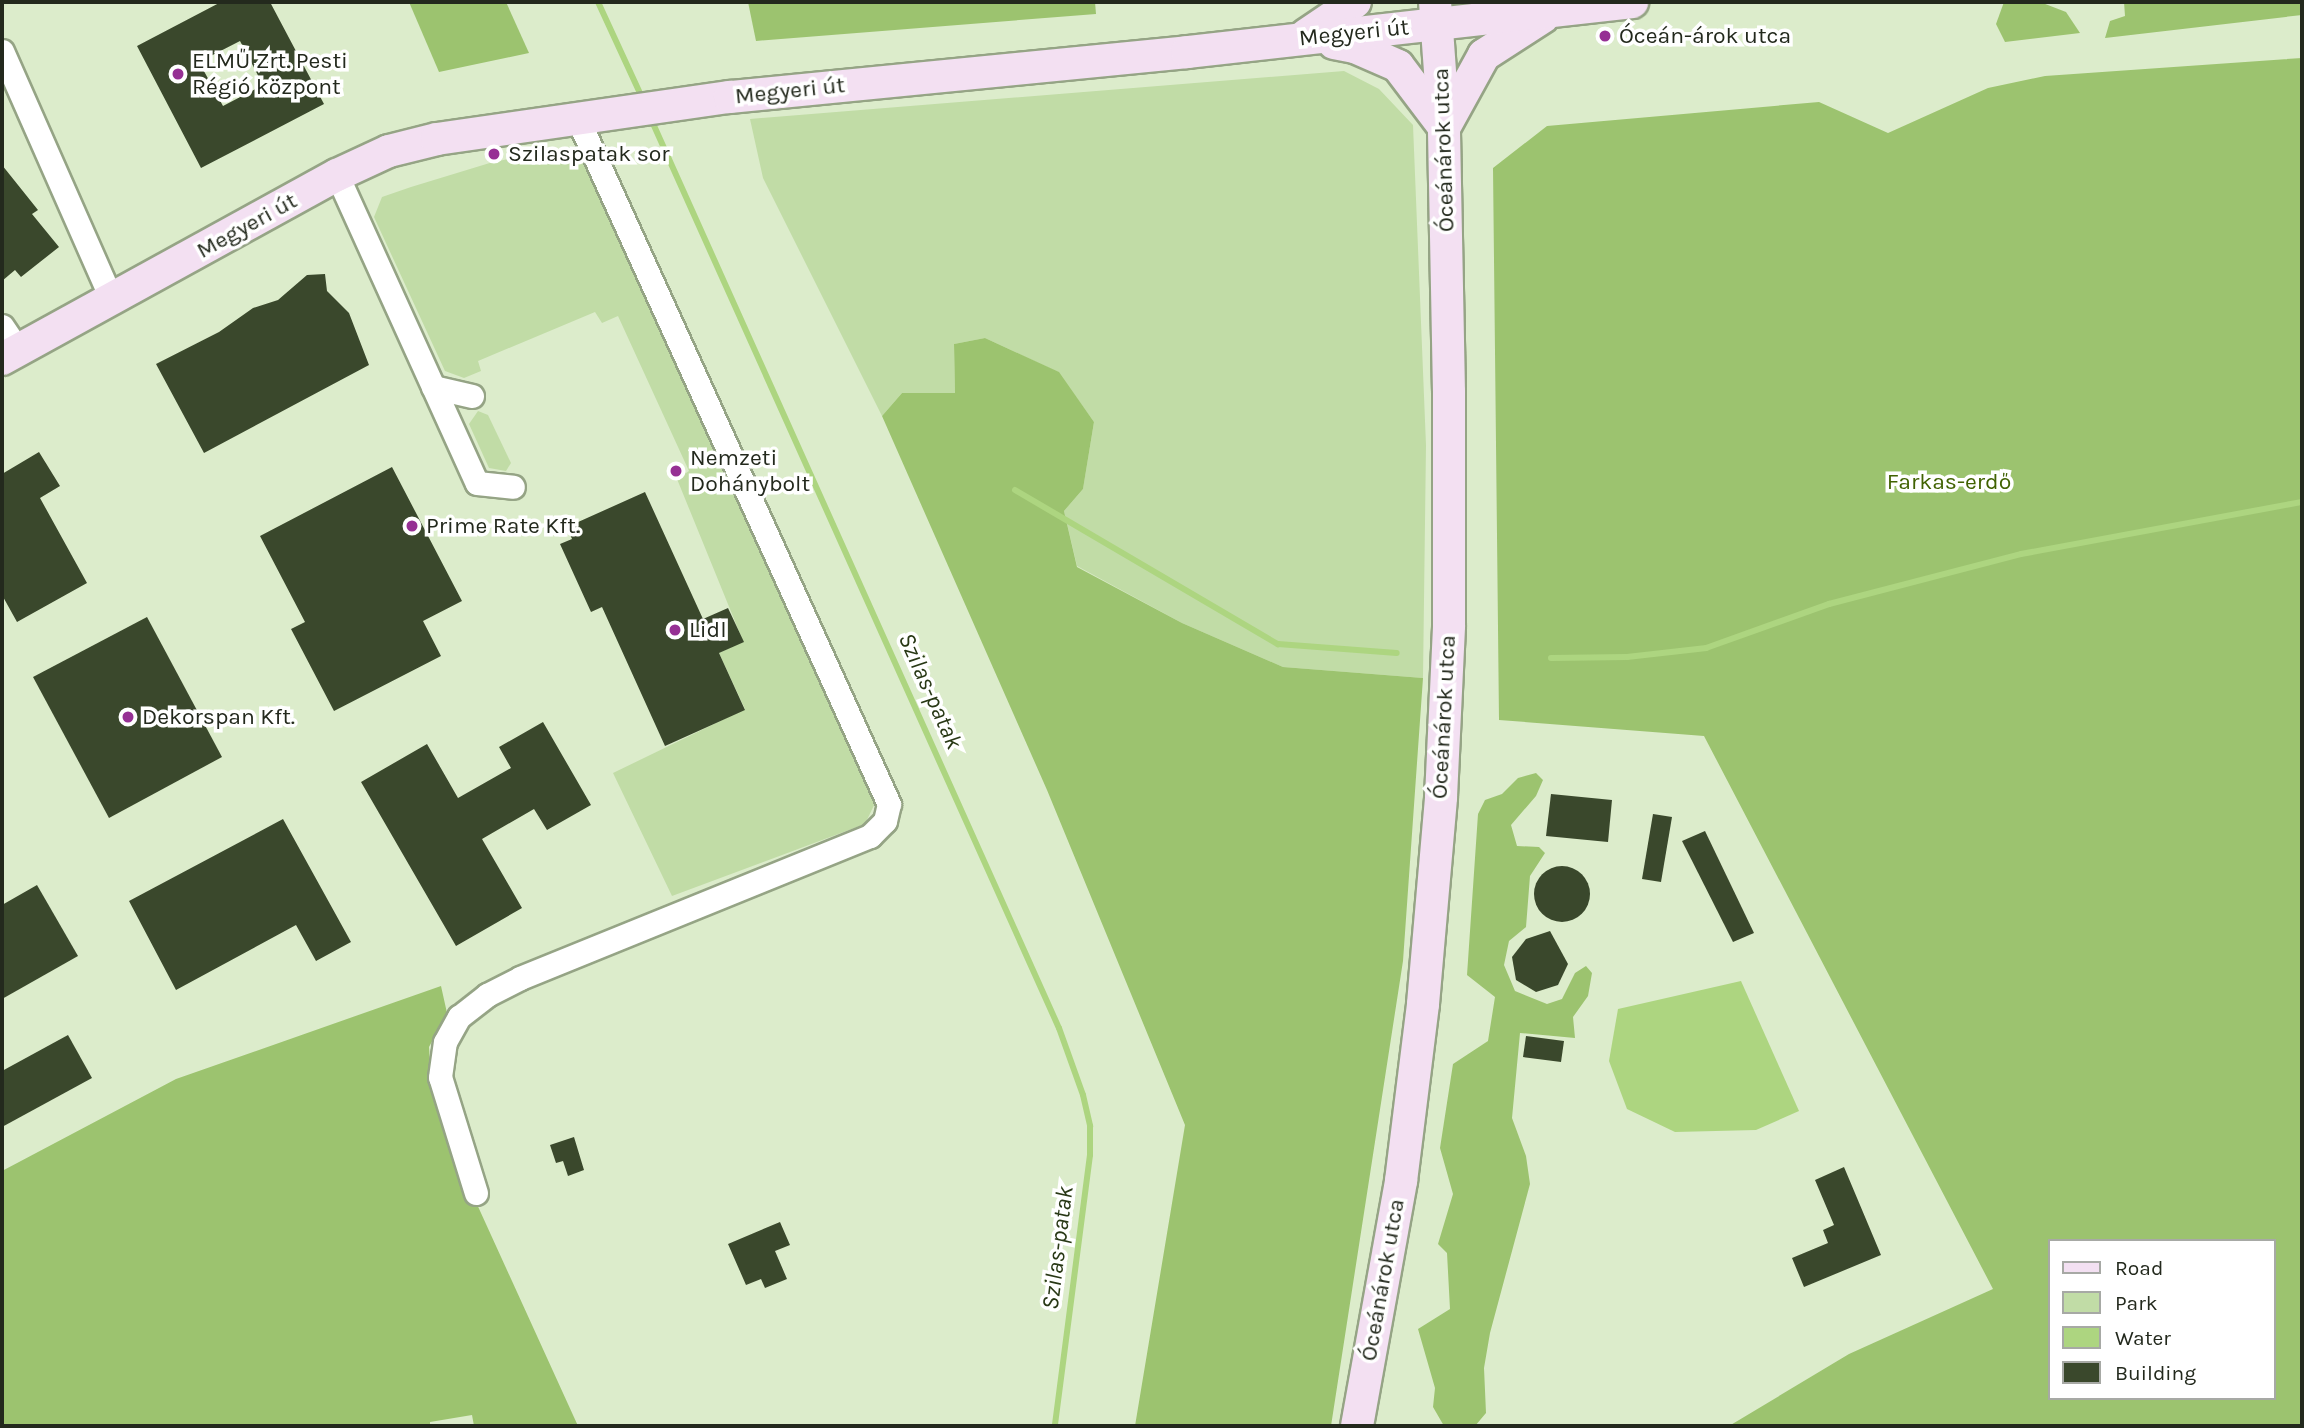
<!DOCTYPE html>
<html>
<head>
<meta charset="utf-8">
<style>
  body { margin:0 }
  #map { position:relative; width:2304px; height:1428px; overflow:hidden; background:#dceccb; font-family:Karla,sans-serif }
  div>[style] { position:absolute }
  .green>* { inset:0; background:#c1dca6 }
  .forest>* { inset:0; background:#9cc36f }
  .water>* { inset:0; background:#add580 }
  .stream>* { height:6px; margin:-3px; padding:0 3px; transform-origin:3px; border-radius:3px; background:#add580 }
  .building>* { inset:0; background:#3a482c }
  .round { border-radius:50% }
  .roads { filter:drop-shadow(2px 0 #95a485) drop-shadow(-2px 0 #95a485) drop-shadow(0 2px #95a485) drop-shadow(0 -2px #95a485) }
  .street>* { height:23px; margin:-11.5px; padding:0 11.5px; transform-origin:11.5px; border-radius:11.5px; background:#fff }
  .secondary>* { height:32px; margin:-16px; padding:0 16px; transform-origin:16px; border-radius:16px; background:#f3e0f2 }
  .dots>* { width:19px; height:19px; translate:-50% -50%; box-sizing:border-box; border:4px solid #fff; border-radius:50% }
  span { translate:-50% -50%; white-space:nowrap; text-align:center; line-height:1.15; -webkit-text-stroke:7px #fff; paint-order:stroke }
  .street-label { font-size:23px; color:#23291d }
  .poi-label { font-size:23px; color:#23291d }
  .left { translate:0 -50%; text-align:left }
  .park-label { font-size:23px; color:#416202 }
  .water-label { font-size:24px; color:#283815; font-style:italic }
  .frame { position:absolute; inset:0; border:4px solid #23291d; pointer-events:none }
  .legend { position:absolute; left:2048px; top:1239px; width:228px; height:161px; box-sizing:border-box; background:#fff; border:2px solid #a7a9a5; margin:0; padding:9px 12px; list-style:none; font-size:21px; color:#23291d }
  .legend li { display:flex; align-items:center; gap:14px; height:35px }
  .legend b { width:35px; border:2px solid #a7a9a5 }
</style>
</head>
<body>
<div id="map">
  <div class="green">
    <div style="clip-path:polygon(1344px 71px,1379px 89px,1413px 125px,1426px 445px,1423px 678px,1283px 667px,1182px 623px,1077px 566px,1064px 511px,1083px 489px,1094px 422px,1058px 372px,985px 338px,954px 344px,955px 393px,902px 393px,882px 416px,763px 178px,750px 119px)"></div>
    <div style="clip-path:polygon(580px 145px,877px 799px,865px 824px,672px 896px,613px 773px,745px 709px,719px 653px,743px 641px,677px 479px,689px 471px,618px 316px,602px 323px,595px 312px,478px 361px,481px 371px,464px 378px,445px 371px,374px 217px,382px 197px,411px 187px,493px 162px)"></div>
    <div style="clip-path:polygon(478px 411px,488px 415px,511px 463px,506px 471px,489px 468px,469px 424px)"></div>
  </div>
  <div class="forest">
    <div style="clip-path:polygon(409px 2px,506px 2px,529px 53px,439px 72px)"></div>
    <div style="clip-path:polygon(748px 2px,1095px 2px,1096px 14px,756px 41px)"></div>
    <div style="clip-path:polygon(2004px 2px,2040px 2px,2066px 12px,2080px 33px,2005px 42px,1996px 24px)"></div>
    <div style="clip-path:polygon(2124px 2px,2302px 2px,2302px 15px,2105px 38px,2110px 21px,2125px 16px)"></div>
    <div style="clip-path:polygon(evenodd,2302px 58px,2302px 1426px,1729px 1426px,1849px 1354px,1993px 1289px,1704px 736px,1499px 720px,1493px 168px,1547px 126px,1819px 102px,1888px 133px,1988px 88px,2045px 76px,2302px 58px,2050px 1241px,2274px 1241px,2274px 1398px,2050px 1398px,2050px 1241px)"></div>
    <div style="clip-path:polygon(985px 338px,1059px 372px,1094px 422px,1083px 489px,1064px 511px,1077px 567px,1182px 623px,1283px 667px,1423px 678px,1403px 961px,1331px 1426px,1135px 1426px,1185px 1125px,1047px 790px,882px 416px,902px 393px,955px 393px,954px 344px)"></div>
    <div style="clip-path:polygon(1536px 773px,1543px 780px,1536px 796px,1511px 825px,1517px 846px,1539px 847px,1545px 853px,1530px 876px,1526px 927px,1509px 941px,1504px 965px,1515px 991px,1547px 1004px,1562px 999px,1575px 973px,1586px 966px,1592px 973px,1588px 996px,1573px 1017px,1575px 1038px,1520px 1033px,1512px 1118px,1526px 1156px,1530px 1184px,1490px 1333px,1484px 1368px,1486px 1413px,1475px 1426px,1444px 1426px,1433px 1407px,1435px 1388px,1418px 1329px,1450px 1309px,1447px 1253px,1438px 1244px,1453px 1194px,1440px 1148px,1453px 1064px,1488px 1041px,1495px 997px,1467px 975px,1478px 814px,1485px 800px,1502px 794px,1518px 778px)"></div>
    <div style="clip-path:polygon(441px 986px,447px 1013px,429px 1047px,432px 1095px,445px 1134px,578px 1426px,474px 1426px,472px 1415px,430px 1422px,430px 1426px,2px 1426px,2px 1171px,176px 1079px)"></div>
  </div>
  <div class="water">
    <div style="clip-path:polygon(1741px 981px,1799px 1111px,1756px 1130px,1675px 1132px,1627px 1109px,1609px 1061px,1618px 1009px)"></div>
  </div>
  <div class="stream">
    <div style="left:598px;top:2px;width:108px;rotate:65.3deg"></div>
    <div style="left:651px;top:119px;width:996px;rotate:65.83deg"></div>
    <div style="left:1059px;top:1028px;width:71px;rotate:70.3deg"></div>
    <div style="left:1083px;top:1095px;width:32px;rotate:77deg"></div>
    <div style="left:1090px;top:1126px;width:29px;rotate:90deg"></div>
    <div style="left:1090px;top:1155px;width:273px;rotate:97.4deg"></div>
    <div style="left:1015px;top:490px;width:305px;rotate:30.4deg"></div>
    <div style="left:1278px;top:644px;width:119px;rotate:4.3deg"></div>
    <div style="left:1551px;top:658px;width:76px;rotate:-0.8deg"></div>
    <div style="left:1627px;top:657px;width:80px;rotate:-6.5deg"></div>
    <div style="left:1706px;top:648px;width:131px;rotate:-19.7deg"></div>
    <div style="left:1829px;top:604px;width:198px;rotate:-14.6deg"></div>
    <div style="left:2021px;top:554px;width:286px;rotate:-10.5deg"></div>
  </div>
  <div class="building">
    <div style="clip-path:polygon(evenodd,221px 2px,270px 2px,324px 104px,201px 168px,137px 46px,221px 2px,240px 41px,263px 85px,223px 106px,199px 62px,240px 41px)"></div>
    <div style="clip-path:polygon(2px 165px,38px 210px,32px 214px,59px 247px,21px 277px,15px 270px,2px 281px)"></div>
    <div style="clip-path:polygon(325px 274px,327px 291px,349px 313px,369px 365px,204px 453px,156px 364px,219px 332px,253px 308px,278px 300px,307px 275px)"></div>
    <div style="clip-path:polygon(39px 452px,60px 486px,40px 498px,87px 583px,17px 622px,2px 595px,2px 474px)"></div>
    <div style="clip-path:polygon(392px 467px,462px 601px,423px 621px,441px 656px,334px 711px,291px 629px,305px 622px,260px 536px)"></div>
    <div style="clip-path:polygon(645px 492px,703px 619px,728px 608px,744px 642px,719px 653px,745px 710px,665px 746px,602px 607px,591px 612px,560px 544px,572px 539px,567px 527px)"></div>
    <div style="clip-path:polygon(147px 617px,222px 757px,109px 818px,33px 677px)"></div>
    <div style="clip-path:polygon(543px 722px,591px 805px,547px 830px,534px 809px,482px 839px,522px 908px,456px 946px,361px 782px,427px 744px,458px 798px,511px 768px,499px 747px)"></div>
    <div style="clip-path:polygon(1551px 794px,1612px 800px,1608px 842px,1546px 836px)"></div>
    <div style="clip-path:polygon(1653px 814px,1672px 817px,1661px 882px,1642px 879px)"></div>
    <div style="clip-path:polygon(283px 819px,351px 942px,316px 961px,296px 925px,176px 990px,129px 901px)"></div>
    <div style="clip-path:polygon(1705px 831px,1754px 933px,1733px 942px,1682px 841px)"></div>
    <div class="round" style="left:1534px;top:866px;width:56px;height:56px"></div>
    <div style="clip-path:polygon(37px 885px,78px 956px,2px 999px,2px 905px)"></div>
    <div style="clip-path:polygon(1550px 931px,1568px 964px,1558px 985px,1536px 992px,1516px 980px,1512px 957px,1526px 939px)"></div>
    <div style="clip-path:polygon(68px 1035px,92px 1078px,2px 1127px,2px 1071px)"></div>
    <div style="clip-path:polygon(1526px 1036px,1564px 1041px,1561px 1062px,1523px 1057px)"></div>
    <div style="clip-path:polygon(574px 1137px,584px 1170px,568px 1176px,563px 1161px,556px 1163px,550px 1145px)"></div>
    <div style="clip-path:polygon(1844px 1167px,1881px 1255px,1804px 1287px,1792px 1258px,1828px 1243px,1823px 1230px,1834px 1225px,1815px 1180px)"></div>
    <div style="clip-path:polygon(780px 1222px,790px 1245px,775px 1251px,787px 1279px,765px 1288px,761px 1279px,746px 1285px,728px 1244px)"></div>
  </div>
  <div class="roads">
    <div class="street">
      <div style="left:2px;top:51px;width:272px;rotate:66.2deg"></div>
      <div style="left:337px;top:175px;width:338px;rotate:65.6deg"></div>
      <div style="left:477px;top:483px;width:36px;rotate:6deg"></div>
      <div style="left:2px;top:326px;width:29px;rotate:56deg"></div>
      <div style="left:433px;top:387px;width:40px;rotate:13deg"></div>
      <div style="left:476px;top:1193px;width:121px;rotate:-107.2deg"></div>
      <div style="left:440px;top:1077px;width:35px;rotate:-82deg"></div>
      <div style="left:445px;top:1042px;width:29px;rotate:-61deg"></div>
      <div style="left:459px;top:1017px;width:36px;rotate:-38deg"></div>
      <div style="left:487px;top:995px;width:37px;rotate:-27deg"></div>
      <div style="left:520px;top:978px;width:378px;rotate:-22.1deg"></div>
      <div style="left:870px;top:836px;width:21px;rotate:-45deg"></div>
      <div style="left:885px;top:821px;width:17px;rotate:-77deg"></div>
      <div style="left:889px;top:804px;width:757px;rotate:-114.43deg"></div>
    </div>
    <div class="secondary">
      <div style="left:1306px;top:35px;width:59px;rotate:-34deg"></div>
      <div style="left:1334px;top:43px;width:21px;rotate:11deg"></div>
      <div style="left:1355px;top:47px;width:47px;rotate:23.8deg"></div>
      <div style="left:1398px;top:66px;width:76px;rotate:53deg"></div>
      <div style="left:1445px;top:126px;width:81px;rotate:-61.2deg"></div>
      <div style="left:1484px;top:55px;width:70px;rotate:-32.8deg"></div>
      <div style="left:2px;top:359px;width:382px;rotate:-28.8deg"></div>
      <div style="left:337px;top:175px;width:57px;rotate:-24.8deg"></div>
      <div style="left:389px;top:151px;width:49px;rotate:-14deg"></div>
      <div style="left:437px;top:139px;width:296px;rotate:-8.2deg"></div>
      <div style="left:730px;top:97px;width:459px;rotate:-5.6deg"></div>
      <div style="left:1187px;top:52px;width:448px;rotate:-6.4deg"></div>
      <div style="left:1357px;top:1426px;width:249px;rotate:-79.8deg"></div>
      <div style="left:1401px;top:1181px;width:178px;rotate:-82.9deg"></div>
      <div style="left:1423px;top:1004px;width:208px;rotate:-85deg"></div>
      <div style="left:1441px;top:797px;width:172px;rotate:-87.3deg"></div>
      <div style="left:1449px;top:625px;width:233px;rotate:-90deg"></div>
      <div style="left:1449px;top:392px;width:265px;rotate:-91.1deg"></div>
      <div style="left:1444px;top:127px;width:125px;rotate:-94.1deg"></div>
    </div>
  </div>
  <div class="dots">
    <div style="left:1605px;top:36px;background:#963094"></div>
    <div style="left:178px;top:74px;background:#963094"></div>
    <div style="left:494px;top:154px;background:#963094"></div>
    <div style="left:676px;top:471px;background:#963094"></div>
    <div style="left:412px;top:526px;background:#963094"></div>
    <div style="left:675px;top:630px;background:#963094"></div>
    <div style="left:128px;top:717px;background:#963094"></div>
  </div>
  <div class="street-label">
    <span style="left:1354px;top:33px;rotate:-6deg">Megyeri út</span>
    <span style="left:790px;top:91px;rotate:-6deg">Megyeri út</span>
    <span style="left:1444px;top:150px;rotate:-92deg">Óceánárok utca</span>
    <span style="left:247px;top:226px;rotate:-29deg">Megyeri út</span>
    <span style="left:1444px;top:717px;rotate:-87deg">Óceánárok utca</span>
    <span style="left:1383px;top:1280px;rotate:-80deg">Óceánárok utca</span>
  </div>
  <div class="poi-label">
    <span class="left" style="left:1619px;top:36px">Óceán-árok utca</span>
    <span class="left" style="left:192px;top:74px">ELMŰ Zrt. Pesti<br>Régió központ</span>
    <span class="left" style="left:508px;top:154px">Szilaspatak sor</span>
    <span class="left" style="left:690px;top:471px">Nemzeti<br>Dohánybolt</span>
    <span class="left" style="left:426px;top:526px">Prime Rate Kft.</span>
    <span class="left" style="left:689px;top:630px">Lidl</span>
    <span class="left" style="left:142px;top:717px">Dekorspan Kft.</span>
  </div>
  <div class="park-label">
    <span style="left:1949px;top:482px">Farkas-erdő</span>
  </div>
  <div class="water-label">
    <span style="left:930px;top:691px;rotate:66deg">Szilas-patak</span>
    <span style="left:1058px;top:1248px;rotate:-83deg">Szilas-patak</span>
  </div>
  <div class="frame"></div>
  <ul class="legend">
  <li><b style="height:9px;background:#f3e0f2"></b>Road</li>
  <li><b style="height:19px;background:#c1dca6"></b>Park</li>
  <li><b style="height:19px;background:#add580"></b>Water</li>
  <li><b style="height:19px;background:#3a482c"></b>Building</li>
  </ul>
</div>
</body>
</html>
